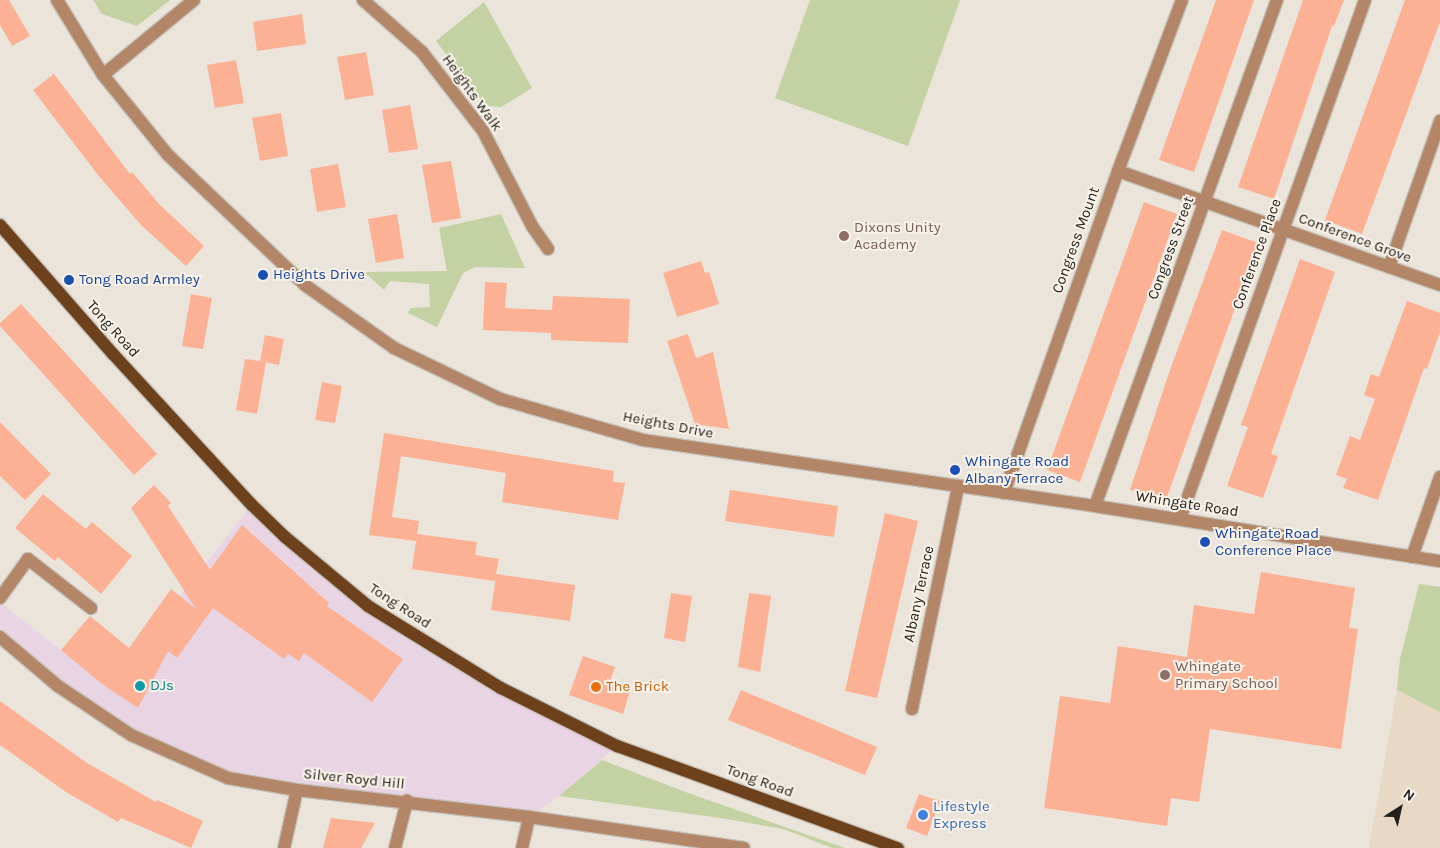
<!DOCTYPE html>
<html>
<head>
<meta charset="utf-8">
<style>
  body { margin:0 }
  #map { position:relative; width:1440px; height:848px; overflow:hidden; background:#eae4db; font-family:Karla,sans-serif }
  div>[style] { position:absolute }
  .commercial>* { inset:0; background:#e8d8c6 }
  .industrial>* { inset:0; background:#e8d4e3 }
  .green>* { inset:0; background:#c3d1a3 }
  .building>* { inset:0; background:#fcb094 }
  .roads { filter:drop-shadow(1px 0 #c6c1b9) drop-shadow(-1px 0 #c6c1b9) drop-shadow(0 1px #c6c1b9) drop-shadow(0 -1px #c6c1b9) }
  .minor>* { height:12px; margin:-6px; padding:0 6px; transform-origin:6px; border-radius:6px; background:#b38667 }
  .major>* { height:12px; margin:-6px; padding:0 6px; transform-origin:6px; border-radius:6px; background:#6e411d }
  .dots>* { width:14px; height:14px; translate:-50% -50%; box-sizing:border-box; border:2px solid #f8f1e8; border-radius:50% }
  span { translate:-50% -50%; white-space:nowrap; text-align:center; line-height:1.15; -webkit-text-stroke:4px #f8f1e8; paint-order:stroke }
  .street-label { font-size:15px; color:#23211d }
  .education-label { font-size:15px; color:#785e54 }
  .left { translate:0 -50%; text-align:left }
  .transit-label { font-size:15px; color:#164399 }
  .culture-label { font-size:15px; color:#0d838f }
  .food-label { font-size:15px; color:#c56008 }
  .shop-label { font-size:15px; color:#366cbe }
  .north { position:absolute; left:1375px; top:783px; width:50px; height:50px; -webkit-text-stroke:4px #f8f1e8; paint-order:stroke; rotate:35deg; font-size:14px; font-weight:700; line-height:20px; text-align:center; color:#23211d }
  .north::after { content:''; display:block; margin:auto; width:18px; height:22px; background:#23211d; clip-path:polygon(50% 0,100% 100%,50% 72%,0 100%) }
</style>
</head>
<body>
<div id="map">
  <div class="commercial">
    <div style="clip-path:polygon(1397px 690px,1440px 712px,1440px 848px,1369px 848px)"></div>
  </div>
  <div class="industrial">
    <div style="clip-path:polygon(252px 505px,368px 606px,617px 746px,559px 796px,529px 817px,228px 778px,131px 735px,0 637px,0 602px,107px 687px)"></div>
  </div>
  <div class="green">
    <div style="clip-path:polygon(93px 0,170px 0,137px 26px,102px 14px)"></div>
    <div style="clip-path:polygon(810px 0,960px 0,908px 146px,775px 98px)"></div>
    <div style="clip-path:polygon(484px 2px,532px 88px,501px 107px,489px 106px,481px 100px,436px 41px)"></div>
    <div style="clip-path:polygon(501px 214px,525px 268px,475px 267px,463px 273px,437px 327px,408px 313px,411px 308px,430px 307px,429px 284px,390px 281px,384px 290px,364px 272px,447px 271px,439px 228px)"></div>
    <div style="clip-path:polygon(1419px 584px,1440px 587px,1440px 712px,1397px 690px,1400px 659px)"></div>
    <div style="clip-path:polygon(602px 760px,688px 793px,845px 848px,832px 848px,783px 829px,721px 818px,559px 796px)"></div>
  </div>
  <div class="building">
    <div style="clip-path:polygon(0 0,9px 0,30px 36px,12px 46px,0 25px)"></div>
    <div style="clip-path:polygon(1216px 0,1254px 0,1194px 172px,1159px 160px)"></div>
    <div style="clip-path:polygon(1303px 0,1344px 0,1334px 26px,1332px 26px,1274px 199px,1238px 187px)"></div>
    <div style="clip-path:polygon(1405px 0,1440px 0,1440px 22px,1362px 234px,1325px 220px)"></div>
    <div style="clip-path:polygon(302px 14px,306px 44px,257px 51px,253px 22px)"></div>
    <div style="clip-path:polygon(366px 52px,374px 95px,345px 100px,337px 57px)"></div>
    <div style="clip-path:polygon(236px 60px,244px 103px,215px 108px,207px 65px)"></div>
    <div style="clip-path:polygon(54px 74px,130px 174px,132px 172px,159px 204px,204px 246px,186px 266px,141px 225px,98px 175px,33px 90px)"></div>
    <div style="clip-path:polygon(410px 105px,418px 149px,389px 153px,382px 110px)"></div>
    <div style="clip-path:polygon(281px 113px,288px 156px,260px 161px,252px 118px)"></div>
    <div style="clip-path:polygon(451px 161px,461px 218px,432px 223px,422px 165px)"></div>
    <div style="clip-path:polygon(338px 164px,346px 207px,317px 212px,310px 169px)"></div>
    <div style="clip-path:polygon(1144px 202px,1177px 214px,1080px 482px,1047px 470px)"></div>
    <div style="clip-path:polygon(397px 214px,404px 258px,376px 263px,368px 219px)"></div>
    <div style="clip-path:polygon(1222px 230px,1258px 243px,1239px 297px,1167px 497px,1130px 490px,1170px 370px)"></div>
    <div style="clip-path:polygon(1300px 259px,1335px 272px,1271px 454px,1278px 456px,1263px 498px,1227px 486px,1248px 427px,1241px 425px)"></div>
    <div style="clip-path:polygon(701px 261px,705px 273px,709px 272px,719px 304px,677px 317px,663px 273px)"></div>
    <div style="clip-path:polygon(485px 282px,507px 283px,505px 308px,552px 310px,553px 296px,630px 299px,628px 343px,551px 340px,551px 333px,483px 330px)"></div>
    <div style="clip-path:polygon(191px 294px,212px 298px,203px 349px,182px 346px)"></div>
    <div style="clip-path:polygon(1407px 301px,1440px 313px,1440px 332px,1427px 369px,1424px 368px,1378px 500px,1343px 488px,1347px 479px,1336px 475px,1350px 436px,1360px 440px,1375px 399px,1364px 395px,1371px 374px,1379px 377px)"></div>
    <div style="clip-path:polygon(21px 304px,157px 454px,134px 475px,0 326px,0 323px)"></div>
    <div style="clip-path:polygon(688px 334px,696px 358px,713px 352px,729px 429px,695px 424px,667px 341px)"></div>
    <div style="clip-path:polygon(265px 335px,284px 339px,279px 365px,260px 361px)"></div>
    <div style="clip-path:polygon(245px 359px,266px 362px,257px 414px,236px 410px)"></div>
    <div style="clip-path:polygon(322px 382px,342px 386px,335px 423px,315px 420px)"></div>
    <div style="clip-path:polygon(0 422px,51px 474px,25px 500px,0 476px)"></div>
    <div style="clip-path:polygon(384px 433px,614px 471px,613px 482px,625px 483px,618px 520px,502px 502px,506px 473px,401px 456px,392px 517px,419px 521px,416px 541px,369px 535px)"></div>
    <div style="clip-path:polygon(154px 485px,171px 503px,168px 506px,210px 570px,242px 525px,329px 603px,327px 606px,403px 659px,372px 702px,304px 653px,299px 661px,288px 654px,284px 659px,213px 608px,177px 658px,168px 651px,138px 708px,102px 684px,61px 650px,90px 616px,129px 648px,171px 589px,196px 609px,131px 508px)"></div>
    <div style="clip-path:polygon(730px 490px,838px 506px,834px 537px,725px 521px)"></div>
    <div style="clip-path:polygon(43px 494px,86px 529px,92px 522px,132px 556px,101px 594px,58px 557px,55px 561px,15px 528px)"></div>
    <div style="clip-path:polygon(885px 513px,918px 521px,877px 698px,845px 691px)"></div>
    <div style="clip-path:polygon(417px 534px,477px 542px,475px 555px,499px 559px,496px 574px,575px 585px,570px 621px,491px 610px,496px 577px,495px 581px,412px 569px)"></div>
    <div style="clip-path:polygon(1261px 572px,1355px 588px,1349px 628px,1358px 629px,1341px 749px,1210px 729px,1199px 802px,1171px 798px,1167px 826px,1044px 808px,1060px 696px,1110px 703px,1118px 646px,1187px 657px,1194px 605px,1254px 614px)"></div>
    <div style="clip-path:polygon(671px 593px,692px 596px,685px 642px,664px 638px)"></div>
    <div style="clip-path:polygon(749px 593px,771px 596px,760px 672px,738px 667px)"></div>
    <div style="clip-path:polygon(583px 656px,615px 667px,609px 684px,630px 691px,623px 714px,569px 695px)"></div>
    <div style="clip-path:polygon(741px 690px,877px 747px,865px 775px,728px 720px)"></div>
    <div style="clip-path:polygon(0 701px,87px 763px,156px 802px,157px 800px,203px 821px,191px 848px,121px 818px,118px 822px,66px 792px,0 745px)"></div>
    <div style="clip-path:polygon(919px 794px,940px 801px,927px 836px,906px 828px)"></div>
    <div style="clip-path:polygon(331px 818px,375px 823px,361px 848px,323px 848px)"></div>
  </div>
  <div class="roads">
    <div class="minor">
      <div style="left:57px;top:0;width:88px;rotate:58.5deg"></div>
      <div style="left:103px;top:75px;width:103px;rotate:50.9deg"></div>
      <div style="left:168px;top:155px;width:189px;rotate:43.5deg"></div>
      <div style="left:305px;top:285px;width:109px;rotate:35.3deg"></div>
      <div style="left:394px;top:348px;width:118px;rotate:25.7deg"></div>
      <div style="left:500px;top:399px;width:149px;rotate:16deg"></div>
      <div style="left:643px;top:440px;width:457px;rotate:8.3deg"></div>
      <div style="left:1095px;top:506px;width:349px;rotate:9.1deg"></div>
      <div style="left:363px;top:0;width:79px;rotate:41.4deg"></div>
      <div style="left:422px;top:52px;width:100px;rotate:52.3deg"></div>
      <div style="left:483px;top:131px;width:107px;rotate:62.7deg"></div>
      <div style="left:532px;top:226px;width:28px;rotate:55deg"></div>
      <div style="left:103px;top:75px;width:118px;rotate:-39.5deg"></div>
      <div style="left:1118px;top:171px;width:342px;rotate:19.5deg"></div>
      <div style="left:1389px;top:267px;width:155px;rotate:-70.7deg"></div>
      <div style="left:1004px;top:493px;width:342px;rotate:-70.5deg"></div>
      <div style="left:1118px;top:171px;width:183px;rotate:-69.5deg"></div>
      <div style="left:1095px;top:506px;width:538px;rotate:-70.22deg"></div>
      <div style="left:1180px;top:519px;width:551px;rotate:-70.38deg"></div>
      <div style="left:1412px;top:557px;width:85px;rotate:-70.7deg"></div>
      <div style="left:0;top:598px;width:48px;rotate:-54.3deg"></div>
      <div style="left:28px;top:559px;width:80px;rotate:37.9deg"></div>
      <div style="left:0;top:637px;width:76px;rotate:40.2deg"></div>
      <div style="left:58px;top:686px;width:88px;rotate:33.9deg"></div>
      <div style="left:131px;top:735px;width:106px;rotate:23.9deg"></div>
      <div style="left:228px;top:778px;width:70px;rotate:9.9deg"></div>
      <div style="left:297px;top:790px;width:234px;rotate:6.6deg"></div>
      <div style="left:529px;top:817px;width:217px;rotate:8.2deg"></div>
      <div style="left:912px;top:709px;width:228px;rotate:-78.3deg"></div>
      <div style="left:284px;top:848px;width:59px;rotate:-77.4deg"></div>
      <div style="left:395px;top:848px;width:49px;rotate:-75.7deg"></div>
      <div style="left:522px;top:848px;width:32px;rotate:-77deg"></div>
    </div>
    <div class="major">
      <div style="left:0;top:225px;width:171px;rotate:48.8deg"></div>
      <div style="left:113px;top:354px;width:205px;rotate:47.4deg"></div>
      <div style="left:252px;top:505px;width:46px;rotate:44.1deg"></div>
      <div style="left:285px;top:537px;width:108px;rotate:39.7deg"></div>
      <div style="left:368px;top:606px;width:156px;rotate:31.7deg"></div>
      <div style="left:501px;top:688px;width:130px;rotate:26.6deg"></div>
      <div style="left:617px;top:746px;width:299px;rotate:20deg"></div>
    </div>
  </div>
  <div class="dots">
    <div style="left:844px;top:236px;background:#8d6e63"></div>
    <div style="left:263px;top:275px;background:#1a4fb4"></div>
    <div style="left:69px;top:280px;background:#1a4fb4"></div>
    <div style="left:955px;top:470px;background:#1a4fb4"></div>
    <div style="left:1205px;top:542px;background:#1a4fb4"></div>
    <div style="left:1165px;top:675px;background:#8d6e63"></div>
    <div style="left:140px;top:686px;background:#0f9aa8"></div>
    <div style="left:596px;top:687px;background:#e8710a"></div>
    <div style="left:923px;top:815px;background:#3f7fe0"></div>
  </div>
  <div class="street-label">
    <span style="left:472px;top:93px;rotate:54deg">Heights Walk</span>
    <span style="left:1355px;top:238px;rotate:20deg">Conference Grove</span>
    <span style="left:1076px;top:240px;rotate:-70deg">Congress Mount</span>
    <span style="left:1171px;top:248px;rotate:-70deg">Congress Street</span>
    <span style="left:1257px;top:254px;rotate:-70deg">Conference Place</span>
    <span style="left:113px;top:329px;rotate:48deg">Tong Road</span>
    <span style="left:668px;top:425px;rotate:11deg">Heights Drive</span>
    <span style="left:1187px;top:504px;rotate:9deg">Whingate Road</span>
    <span style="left:919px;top:594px;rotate:-78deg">Albany Terrace</span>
    <span style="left:400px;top:606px;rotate:33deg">Tong Road</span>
    <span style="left:354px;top:779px;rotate:6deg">Silver Royd Hill</span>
    <span style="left:760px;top:781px;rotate:20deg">Tong Road</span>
  </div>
  <div class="education-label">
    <span class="left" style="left:854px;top:236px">Dixons Unity<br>Academy</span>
    <span class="left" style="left:1175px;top:675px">Whingate<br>Primary School</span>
  </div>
  <div class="transit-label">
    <span class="left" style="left:273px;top:275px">Heights Drive</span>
    <span class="left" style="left:79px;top:280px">Tong Road Armley</span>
    <span class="left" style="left:965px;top:470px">Whingate Road<br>Albany Terrace</span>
    <span class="left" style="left:1215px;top:542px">Whingate Road<br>Conference Place</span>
  </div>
  <div class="culture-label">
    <span class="left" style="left:150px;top:686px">DJs</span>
  </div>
  <div class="food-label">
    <span class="left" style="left:606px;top:687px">The Brick</span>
  </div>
  <div class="shop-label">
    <span class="left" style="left:933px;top:815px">Lifestyle<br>Express</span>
  </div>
  <div class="north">N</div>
</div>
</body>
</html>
